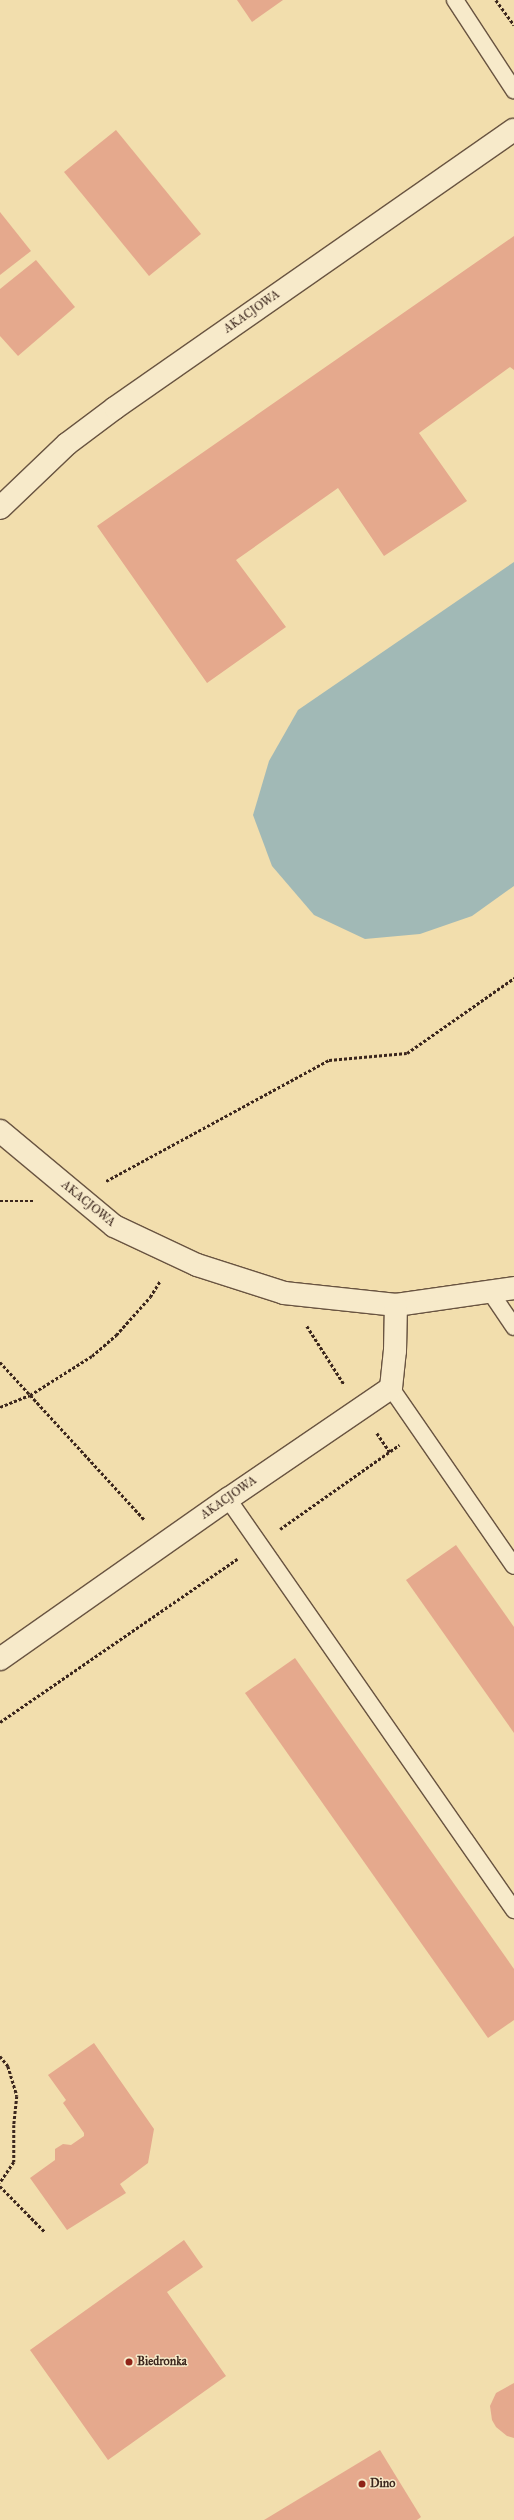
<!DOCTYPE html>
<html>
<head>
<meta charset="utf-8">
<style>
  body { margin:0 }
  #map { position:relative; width:514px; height:2520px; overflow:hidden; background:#f2dead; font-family:"IM FELL Great Primer",serif }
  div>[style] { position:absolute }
  .water>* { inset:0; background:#a1b9b6 }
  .building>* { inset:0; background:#e5a98d }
  .path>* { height:2.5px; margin-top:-1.25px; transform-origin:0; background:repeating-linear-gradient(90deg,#3b261d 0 3px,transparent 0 5px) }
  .roads { filter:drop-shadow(1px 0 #695441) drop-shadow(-1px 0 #695441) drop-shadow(0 1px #695441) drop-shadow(0 -1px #695441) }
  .service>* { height:16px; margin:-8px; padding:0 8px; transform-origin:8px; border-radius:8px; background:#f7eaca }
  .minor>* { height:22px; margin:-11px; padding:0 11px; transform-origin:11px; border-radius:11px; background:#f7eaca }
  .dots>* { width:11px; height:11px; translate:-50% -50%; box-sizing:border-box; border:2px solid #f7eaca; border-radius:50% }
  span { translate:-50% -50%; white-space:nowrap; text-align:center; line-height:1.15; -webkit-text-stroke:3px #f7eaca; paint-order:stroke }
  .street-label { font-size:12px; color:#3b261d }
  .poi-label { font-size:12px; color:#3b261d; font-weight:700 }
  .left { translate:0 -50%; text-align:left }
</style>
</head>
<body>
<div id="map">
  <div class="water">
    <div style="clip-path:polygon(514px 562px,514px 886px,472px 916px,420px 934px,365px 939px,314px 915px,272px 866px,253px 815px,269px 761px,298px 710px)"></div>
  </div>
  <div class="building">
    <div style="clip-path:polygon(237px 0,283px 0,252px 22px)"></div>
    <div style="clip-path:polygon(116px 130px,201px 234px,149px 276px,64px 172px)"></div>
    <div style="clip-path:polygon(0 212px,31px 251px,0 275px)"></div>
    <div style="clip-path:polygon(514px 236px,514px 370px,510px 367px,419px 433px,467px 501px,384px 556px,338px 488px,236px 560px,286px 627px,207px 683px,97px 526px)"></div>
    <div style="clip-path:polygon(36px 260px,75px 307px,18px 356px,0 336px,0 289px)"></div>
    <div style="clip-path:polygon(456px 1545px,514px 1627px,514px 1733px,406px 1580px)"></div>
    <div style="clip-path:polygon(295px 1658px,514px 1969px,514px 2020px,488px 2038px,245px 1693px)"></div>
    <div style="clip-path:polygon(94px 2043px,154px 2129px,148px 2163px,120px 2184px,126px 2193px,67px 2230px,30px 2178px,55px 2160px,55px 2149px,63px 2144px,71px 2145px,84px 2136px,84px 2133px,63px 2103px,66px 2100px,48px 2075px)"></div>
    <div style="clip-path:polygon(184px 2240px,203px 2267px,167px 2292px,226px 2376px,108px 2460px,30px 2350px)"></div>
    <div style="clip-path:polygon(514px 2383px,514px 2438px,507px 2436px,496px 2427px,492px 2420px,490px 2406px,496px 2393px)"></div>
    <div style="clip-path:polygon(380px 2450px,421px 2517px,417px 2520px,264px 2520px)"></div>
  </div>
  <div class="path">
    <div style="left:496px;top:0;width:31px;rotate:54deg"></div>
    <div style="left:106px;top:1181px;width:254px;rotate:-28.5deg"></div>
    <div style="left:329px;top:1060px;width:78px;rotate:-5.1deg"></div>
    <div style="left:407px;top:1053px;width:131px;rotate:-35deg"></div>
    <div style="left:0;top:1201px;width:35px"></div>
    <div style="left:307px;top:1326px;width:69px;rotate:57.5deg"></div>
    <div style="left:0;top:1362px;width:214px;rotate:47.5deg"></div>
    <div style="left:0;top:1407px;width:32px;rotate:-22deg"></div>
    <div style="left:30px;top:1395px;width:73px;rotate:-32.2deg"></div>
    <div style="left:92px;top:1356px;width:32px;rotate:-41deg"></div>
    <div style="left:116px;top:1335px;width:51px;rotate:-48.2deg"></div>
    <div style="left:150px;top:1297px;width:19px;rotate:-58deg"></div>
    <div style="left:377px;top:1433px;width:23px;rotate:56deg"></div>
    <div style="left:280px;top:1529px;width:146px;rotate:-35.2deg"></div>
    <div style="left:0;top:1722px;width:288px;rotate:-34.5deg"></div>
    <div style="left:0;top:2056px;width:13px;rotate:51deg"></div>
    <div style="left:8px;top:2066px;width:31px;rotate:73deg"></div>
    <div style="left:17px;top:2096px;width:29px;rotate:96deg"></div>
    <div style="left:14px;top:2125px;width:37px;rotate:90deg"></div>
    <div style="left:14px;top:2162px;width:25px;rotate:124deg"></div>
    <div style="left:0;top:2186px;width:64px;rotate:45.6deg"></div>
  </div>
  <div class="roads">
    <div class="service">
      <div style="left:455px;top:0;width:108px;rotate:56.8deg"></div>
      <div style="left:491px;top:1293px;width:41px;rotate:55.9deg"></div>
      <div style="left:391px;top:1388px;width:216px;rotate:55.4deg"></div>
      <div style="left:228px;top:1499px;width:501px;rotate:55.17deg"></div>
    </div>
    <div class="minor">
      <div style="left:0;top:508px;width:93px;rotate:-43.7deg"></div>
      <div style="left:67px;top:444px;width:60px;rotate:-36.9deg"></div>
      <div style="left:115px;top:408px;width:486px;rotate:-34.9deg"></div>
      <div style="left:0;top:1131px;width:148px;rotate:39.8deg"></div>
      <div style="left:114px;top:1226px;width:92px;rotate:25.2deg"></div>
      <div style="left:197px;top:1265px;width:91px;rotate:17.8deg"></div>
      <div style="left:284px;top:1293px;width:113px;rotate:6.1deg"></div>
      <div style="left:396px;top:1305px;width:119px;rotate:-8.2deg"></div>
      <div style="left:0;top:1659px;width:279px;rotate:-35.1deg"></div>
      <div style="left:228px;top:1499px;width:197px;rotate:-34.3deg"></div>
      <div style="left:391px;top:1388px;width:37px;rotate:-84deg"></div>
      <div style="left:395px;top:1351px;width:46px;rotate:-88.8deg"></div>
    </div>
  </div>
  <div class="dots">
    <div style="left:129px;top:2362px;background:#8f2418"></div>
    <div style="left:362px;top:2484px;background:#8f2418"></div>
  </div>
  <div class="street-label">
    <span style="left:252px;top:312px;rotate:-35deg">AKACJOWA</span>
    <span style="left:88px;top:1204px;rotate:39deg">AKACJOWA</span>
    <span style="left:229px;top:1498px;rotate:-35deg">AKACJOWA</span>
  </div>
  <div class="poi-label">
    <span class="left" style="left:137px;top:2362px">Biedronka</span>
    <span class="left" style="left:370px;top:2484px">Dino</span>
  </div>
</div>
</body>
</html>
